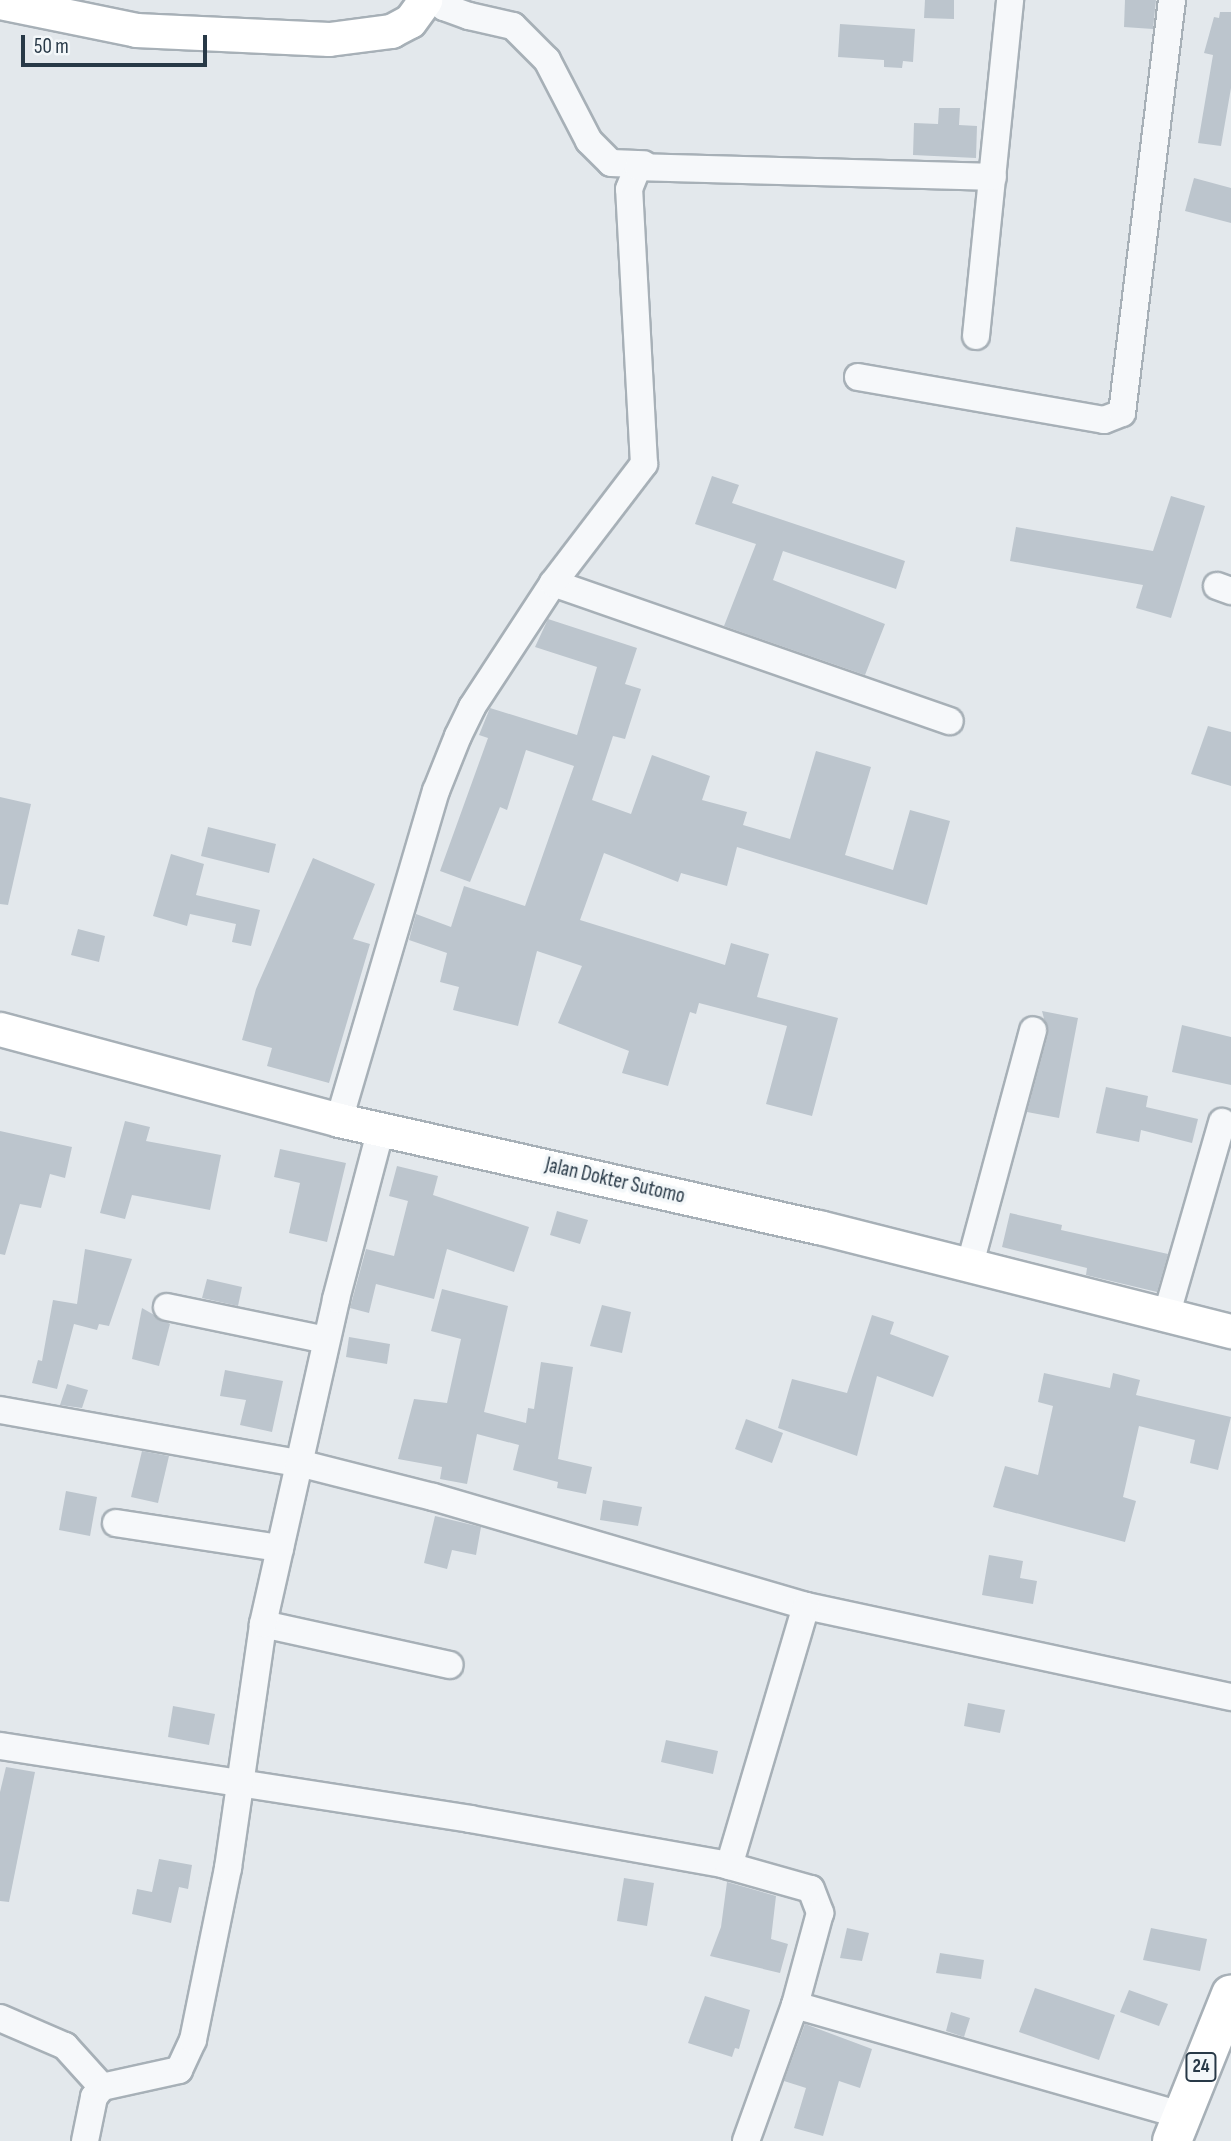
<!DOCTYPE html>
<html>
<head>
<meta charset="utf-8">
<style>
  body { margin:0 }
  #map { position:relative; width:1231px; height:2141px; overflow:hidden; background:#e3e8ec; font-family:"Sofia Sans Condensed",sans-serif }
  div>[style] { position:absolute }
  .building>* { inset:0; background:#bcc5cd }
  .roads { filter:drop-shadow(2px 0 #a7b0b7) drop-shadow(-2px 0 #a7b0b7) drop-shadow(0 2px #a7b0b7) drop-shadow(0 -2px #a7b0b7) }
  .minor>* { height:26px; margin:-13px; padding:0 13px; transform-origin:13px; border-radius:13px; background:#f6f8fa }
  .major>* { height:33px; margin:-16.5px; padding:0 16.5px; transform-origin:16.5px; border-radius:16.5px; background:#fff }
  .highway>* { height:38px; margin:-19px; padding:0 19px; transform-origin:19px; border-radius:19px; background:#fff }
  span { translate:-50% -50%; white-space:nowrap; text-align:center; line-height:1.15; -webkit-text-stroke:7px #f3f7f9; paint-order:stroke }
  .shield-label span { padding:2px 5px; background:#f3f7f9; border:2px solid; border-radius:5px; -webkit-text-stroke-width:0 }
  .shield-label { font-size:19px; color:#283947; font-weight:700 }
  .street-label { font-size:21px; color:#283947 }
  .scale { position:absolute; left:21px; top:35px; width:186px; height:32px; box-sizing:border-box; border:4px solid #283947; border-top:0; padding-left:9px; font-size:21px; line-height:24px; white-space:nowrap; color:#283947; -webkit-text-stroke:5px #f3f7f9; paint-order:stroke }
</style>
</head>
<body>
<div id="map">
  <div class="building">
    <div style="clip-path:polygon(925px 0,954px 0,954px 19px,924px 18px)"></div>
    <div style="clip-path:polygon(1125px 0,1156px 0,1153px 29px,1124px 27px)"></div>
    <div style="clip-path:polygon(1220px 12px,1231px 12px,1231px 88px,1221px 146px,1198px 143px,1213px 55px,1204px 53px,1214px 17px,1219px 18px)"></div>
    <div style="clip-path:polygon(840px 24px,915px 29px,913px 62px,903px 61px,902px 68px,884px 67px,884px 60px,838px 57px)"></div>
    <div style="clip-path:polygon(939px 108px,960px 108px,959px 125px,977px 126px,976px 158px,913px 155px,914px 123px,938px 124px)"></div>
    <div style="clip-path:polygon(1194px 178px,1231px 188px,1231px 223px,1185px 211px)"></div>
    <div style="clip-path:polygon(712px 476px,739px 485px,732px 503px,905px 561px,896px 589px,783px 551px,773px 580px,885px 624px,865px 675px,724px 626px,756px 544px,695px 524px)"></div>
    <div style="clip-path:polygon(1171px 496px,1205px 506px,1171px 618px,1136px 608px,1143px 585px,1010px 561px,1016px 527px,1153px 551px)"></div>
    <div style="clip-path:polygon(548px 619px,637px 648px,625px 684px,641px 689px,625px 739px,613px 736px,592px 800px,631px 814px,652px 755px,710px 776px,702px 800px,747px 812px,743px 825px,790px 839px,816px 751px,871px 767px,845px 855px,893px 870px,910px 810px,950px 821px,927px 905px,737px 847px,727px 886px,681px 873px,678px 882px,604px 853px,580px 920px,725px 965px,731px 943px,769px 954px,757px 997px,838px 1018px,812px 1116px,766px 1104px,787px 1026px,699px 1003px,696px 1014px,690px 1012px,668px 1086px,622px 1073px,629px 1051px,558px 1023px,582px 966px,537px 951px,518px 1026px,453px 1010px,459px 987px,440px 982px,447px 953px,409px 940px,416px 914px,451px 927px,464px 886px,525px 906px,574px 766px,526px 750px,507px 810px,500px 807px,470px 882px,440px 871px,488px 738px,479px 735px,490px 708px,577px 735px,597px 667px,535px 647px)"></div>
    <div style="clip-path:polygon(1208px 726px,1231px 732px,1231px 786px,1191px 774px)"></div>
    <div style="clip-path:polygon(0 797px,31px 804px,8px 905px,0 904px)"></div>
    <div style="clip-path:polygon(208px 827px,276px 844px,269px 873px,201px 856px)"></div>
    <div style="clip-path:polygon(171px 854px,204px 864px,196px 895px,260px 910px,251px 946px,232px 942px,236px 924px,190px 914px,187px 926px,153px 916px)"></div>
    <div style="clip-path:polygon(313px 858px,375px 884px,353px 939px,370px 944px,329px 1083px,267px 1066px,272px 1048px,242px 1040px,256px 989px)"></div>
    <div style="clip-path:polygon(78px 929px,105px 936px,99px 962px,71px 955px)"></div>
    <div style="clip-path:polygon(1042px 1011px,1078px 1018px,1059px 1118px,1027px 1112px,1048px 1034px)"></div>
    <div style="clip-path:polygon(1182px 1025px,1231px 1037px,1231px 1085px,1172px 1072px)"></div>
    <div style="clip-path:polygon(1106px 1087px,1148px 1096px,1146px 1107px,1198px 1119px,1192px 1143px,1141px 1130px,1139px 1142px,1096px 1133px)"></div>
    <div style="clip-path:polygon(125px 1121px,150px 1127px,146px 1141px,221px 1155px,210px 1210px,132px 1195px,125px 1219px,100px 1213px)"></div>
    <div style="clip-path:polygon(0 1131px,72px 1147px,65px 1178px,50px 1174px,41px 1208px,20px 1204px,5px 1255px,0 1254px)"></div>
    <div style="clip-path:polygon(280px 1149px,346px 1163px,327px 1242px,289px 1233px,300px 1183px,274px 1177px)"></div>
    <div style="clip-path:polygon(397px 1166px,438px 1176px,433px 1195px,529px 1227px,514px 1272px,447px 1249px,434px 1299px,376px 1284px,369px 1313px,350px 1308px,366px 1249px,394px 1256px,408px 1201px,389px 1196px)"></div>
    <div style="clip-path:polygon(557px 1211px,588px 1220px,580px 1244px,550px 1235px)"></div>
    <div style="clip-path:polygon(1010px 1213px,1062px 1225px,1061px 1230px,1168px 1254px,1157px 1292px,1086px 1275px,1087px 1268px,1002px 1247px)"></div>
    <div style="clip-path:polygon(85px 1249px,132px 1259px,109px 1326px,99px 1324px,97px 1330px,74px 1324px,57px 1389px,32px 1383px,38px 1360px,42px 1361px,53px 1300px,77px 1304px)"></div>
    <div style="clip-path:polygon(207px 1279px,242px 1287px,238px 1306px,202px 1298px)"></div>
    <div style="clip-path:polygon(442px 1289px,508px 1306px,484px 1412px,526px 1423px,528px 1408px,534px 1409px,541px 1362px,573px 1367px,558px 1459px,592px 1467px,586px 1494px,557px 1488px,558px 1482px,513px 1470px,519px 1445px,477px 1434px,467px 1484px,440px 1479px,442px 1467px,398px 1459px,414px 1399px,447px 1403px,461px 1339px,431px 1331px)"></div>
    <div style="clip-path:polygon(602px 1305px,631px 1312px,622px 1353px,590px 1346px)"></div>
    <div style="clip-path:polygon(142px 1308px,170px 1324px,159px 1366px,132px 1359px)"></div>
    <div style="clip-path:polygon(872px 1315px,894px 1322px,890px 1334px,949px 1356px,933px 1397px,877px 1376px,857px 1456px,778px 1428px,792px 1379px,847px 1393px)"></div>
    <div style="clip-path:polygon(349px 1337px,390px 1344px,387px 1364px,346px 1357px)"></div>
    <div style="clip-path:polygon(225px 1370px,283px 1381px,272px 1432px,240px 1425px,246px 1400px,220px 1396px)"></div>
    <div style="clip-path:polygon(1044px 1373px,1110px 1388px,1113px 1373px,1140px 1380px,1136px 1395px,1231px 1417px,1218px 1470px,1190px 1463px,1195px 1440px,1139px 1426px,1123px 1497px,1136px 1501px,1125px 1542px,993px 1507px,1005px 1466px,1038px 1475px,1053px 1406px,1038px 1402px)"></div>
    <div style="clip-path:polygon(67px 1384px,88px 1390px,82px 1408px,60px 1405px)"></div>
    <div style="clip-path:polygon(746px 1419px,783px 1433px,772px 1463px,735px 1449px)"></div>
    <div style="clip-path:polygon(142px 1451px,169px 1456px,158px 1503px,131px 1497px)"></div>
    <div style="clip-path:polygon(66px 1491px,97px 1497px,90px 1536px,59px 1530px)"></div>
    <div style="clip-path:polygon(603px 1500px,642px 1507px,638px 1526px,600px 1520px)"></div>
    <div style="clip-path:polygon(435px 1516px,481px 1527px,476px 1555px,452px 1550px,447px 1569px,424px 1563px)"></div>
    <div style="clip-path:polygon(989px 1555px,1023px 1561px,1020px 1578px,1037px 1581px,1033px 1604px,982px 1595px)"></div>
    <div style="clip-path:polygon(968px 1703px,1005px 1710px,1000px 1733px,964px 1726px)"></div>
    <div style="clip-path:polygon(173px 1706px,215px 1714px,209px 1745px,168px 1737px)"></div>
    <div style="clip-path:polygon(666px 1740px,718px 1751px,713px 1774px,661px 1762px)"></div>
    <div style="clip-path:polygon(6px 1767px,35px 1772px,9px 1902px,0 1901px,0 1792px)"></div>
    <div style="clip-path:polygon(159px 1859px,192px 1865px,188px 1889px,179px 1887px,171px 1923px,132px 1914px,137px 1889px,152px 1892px)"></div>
    <div style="clip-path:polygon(624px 1878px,654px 1883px,647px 1926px,617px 1921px)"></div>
    <div style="clip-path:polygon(727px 1882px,776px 1896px,771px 1939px,788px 1944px,780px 1973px,710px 1956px,721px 1927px)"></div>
    <div style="clip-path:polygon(847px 1928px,869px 1933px,862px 1961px,840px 1958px)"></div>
    <div style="clip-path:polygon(1151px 1928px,1207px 1939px,1200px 1971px,1143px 1960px)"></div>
    <div style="clip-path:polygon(940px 1953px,984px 1960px,981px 1979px,936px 1973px)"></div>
    <div style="clip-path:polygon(1035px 1988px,1115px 2015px,1099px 2060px,1019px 2032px)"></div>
    <div style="clip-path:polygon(1129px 1990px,1168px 2004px,1159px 2026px,1120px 2012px)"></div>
    <div style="clip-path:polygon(705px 1996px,750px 2010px,739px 2049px,735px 2048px,732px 2057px,688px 2043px)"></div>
    <div style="clip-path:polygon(951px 2012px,970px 2018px,964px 2037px,946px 2031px)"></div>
    <div style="clip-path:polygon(805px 2024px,872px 2049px,860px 2088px,839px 2081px,823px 2136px,794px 2128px,806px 2088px,784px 2081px)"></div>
  </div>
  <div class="roads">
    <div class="minor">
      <div style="left:439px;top:0;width:9px;rotate:54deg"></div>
      <div style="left:444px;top:7px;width:27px;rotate:20deg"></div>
      <div style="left:469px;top:16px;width:45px;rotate:12.8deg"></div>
      <div style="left:513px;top:26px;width:48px;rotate:45deg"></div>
      <div style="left:547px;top:60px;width:91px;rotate:62.6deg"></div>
      <div style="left:589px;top:141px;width:31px;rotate:45deg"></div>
      <div style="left:611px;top:163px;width:33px;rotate:2deg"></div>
      <div style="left:976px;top:336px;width:338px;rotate:-84.2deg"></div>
      <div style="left:858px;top:377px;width:250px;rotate:9.9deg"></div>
      <div style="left:1104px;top:420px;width:19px;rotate:-21deg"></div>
      <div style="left:1122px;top:413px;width:416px;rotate:-83.1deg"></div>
      <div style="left:553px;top:583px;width:420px;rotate:19.2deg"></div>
      <div style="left:1217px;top:586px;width:15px;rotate:20deg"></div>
      <div style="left:339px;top:1120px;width:343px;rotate:-73.6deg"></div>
      <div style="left:436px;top:791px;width:59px;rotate:-68.2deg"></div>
      <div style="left:458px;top:736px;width:32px;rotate:-64deg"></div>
      <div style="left:472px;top:707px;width:148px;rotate:-56.8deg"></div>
      <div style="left:553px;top:583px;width:150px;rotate:-52.6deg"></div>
      <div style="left:644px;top:464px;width:275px;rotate:-93.1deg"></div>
      <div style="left:629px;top:189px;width:24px;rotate:-68deg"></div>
      <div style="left:638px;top:167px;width:355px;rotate:1.6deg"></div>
      <div style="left:970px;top:1264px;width:242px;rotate:-74.9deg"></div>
      <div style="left:167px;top:1307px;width:162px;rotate:11.7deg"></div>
      <div style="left:1167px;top:1313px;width:199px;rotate:-73.9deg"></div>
      <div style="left:0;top:1410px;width:304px;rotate:10.1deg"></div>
      <div style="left:299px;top:1463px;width:138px;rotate:14.2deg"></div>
      <div style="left:433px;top:1497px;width:389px;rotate:16.3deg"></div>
      <div style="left:806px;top:1606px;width:435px;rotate:12.1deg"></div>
      <div style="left:116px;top:1523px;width:166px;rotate:8.7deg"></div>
      <div style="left:263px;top:1624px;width:191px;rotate:12.4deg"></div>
      <div style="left:0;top:1746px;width:476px;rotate:8.8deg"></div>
      <div style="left:470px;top:1819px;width:256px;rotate:10.1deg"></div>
      <div style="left:722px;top:1864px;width:92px;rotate:15.7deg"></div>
      <div style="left:811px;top:1889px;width:26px;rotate:69deg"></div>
      <div style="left:820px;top:1913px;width:95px;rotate:105.2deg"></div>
      <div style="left:795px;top:2005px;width:402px;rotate:15.9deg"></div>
      <div style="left:729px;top:1866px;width:271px;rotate:-73.5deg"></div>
      <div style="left:0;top:2018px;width:71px;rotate:23.3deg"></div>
      <div style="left:65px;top:2046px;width:55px;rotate:47.9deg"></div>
      <div style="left:85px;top:2141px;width:45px;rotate:-78.4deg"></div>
      <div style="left:94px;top:2097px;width:13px;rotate:-51deg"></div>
      <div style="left:102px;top:2087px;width:79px;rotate:-12.4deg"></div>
      <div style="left:179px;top:2070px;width:33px;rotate:-65deg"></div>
      <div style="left:193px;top:2040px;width:176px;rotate:-78.5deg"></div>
      <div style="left:228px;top:1868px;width:246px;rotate:-81.8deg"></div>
      <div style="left:263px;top:1624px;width:333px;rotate:-77.3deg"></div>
      <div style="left:336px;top:1299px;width:176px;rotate:-75.2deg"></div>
      <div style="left:746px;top:2141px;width:145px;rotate:-70.2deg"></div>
    </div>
    <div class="major">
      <div style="left:0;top:2px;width:139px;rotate:11.6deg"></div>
      <div style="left:136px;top:30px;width:193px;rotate:2.7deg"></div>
      <div style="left:329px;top:39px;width:63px;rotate:-7.4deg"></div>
      <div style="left:391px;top:31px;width:21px;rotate:-28deg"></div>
      <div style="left:410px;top:21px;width:26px;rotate:-54deg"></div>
      <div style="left:0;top:1029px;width:351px;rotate:15deg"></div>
      <div style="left:339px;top:1120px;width:492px;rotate:12.6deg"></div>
      <div style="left:819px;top:1227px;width:425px;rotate:14.2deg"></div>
    </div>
    <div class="highway">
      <div style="left:1172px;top:2141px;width:158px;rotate:-68.1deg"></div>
    </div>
  </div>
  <div class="shield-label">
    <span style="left:1201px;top:2067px">24</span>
  </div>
  <div class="street-label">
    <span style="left:615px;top:1181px;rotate:13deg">Jalan Dokter Sutomo</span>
  </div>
  <div class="scale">50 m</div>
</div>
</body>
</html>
